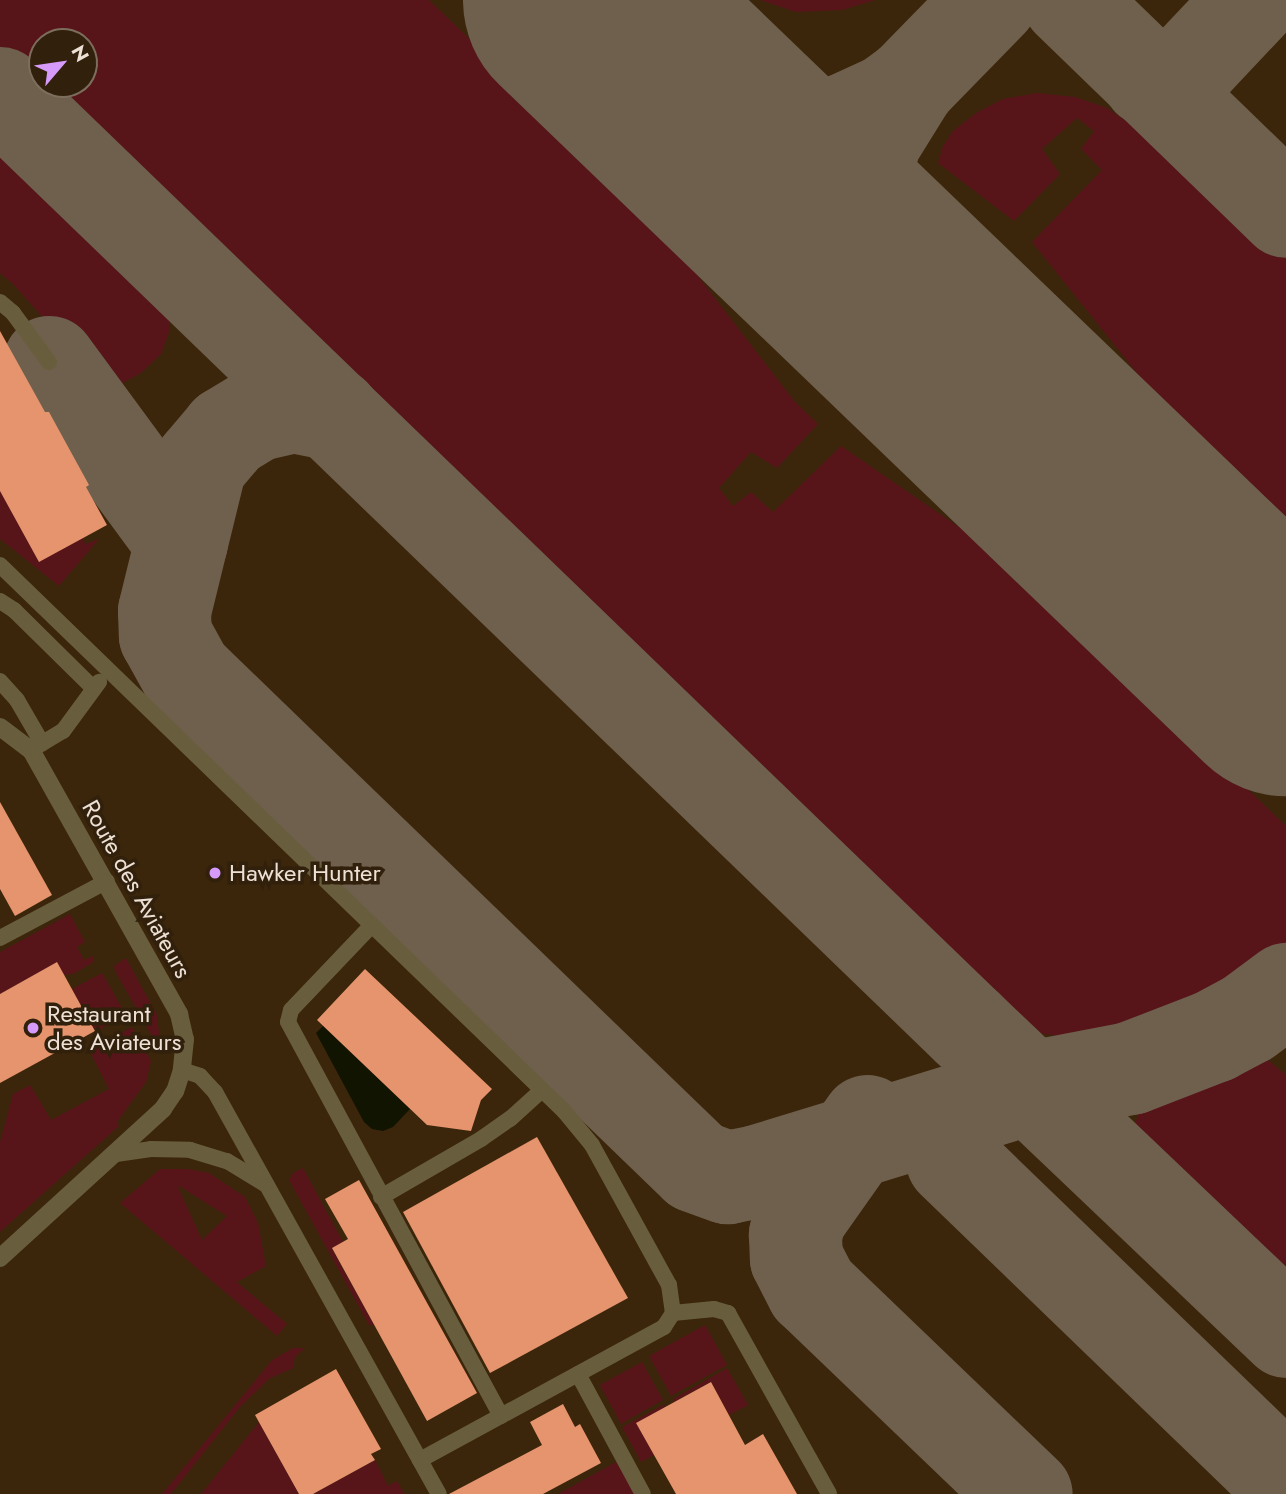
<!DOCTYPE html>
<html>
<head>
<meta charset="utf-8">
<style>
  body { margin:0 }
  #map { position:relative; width:1286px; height:1494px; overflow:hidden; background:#31200c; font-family:Jost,sans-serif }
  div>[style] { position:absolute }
  .built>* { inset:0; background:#3c260b }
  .green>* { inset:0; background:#571519 }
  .water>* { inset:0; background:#111400 }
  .taxiway>* { height:93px; margin:-46.5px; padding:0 46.5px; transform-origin:46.5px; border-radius:46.5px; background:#6f604e }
  .runway>* { height:234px; margin:-117px; padding:0 117px; transform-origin:117px; border-radius:117px; background:#6f604e }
  .building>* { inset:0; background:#e5946e }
  .service>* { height:16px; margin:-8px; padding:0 8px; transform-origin:8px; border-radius:8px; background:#685e3d }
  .minor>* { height:18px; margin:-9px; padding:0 9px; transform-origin:9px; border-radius:9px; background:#685e3d }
  .dots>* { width:19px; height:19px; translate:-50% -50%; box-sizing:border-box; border:4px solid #31200c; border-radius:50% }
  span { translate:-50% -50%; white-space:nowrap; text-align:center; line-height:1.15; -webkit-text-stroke:7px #31200c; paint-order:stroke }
  .poi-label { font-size:24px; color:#ede1d5 }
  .left { translate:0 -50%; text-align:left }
  .street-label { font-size:24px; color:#ede1d5 }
  .north { position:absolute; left:28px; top:28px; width:70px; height:70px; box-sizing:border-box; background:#31200c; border:2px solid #7c6d5c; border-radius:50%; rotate:61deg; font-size:19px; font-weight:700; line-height:28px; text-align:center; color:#ede1d5 }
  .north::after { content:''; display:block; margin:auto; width:24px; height:32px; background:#d69bfa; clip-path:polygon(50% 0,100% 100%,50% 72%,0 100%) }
</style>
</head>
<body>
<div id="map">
  <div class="built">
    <div style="clip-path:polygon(evenodd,0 0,1286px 0,1286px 1494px,0 1494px,0 0,42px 42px,84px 42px,84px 84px,42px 84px,42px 42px)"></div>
  </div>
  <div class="green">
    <div style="clip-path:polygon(evenodd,0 0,429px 0,648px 211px,795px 402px,818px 424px,777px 468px,751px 452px,719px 488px,733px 506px,751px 492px,773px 512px,841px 446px,1017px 567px,1286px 826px,1286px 953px,1247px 985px,1202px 1011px,1150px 1029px,1092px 1039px,1043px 1034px,992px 1010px,0 56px,0 0,84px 42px,84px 84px,42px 84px,42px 42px,84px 42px)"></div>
    <div style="clip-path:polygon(760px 0,875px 0,842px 10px,796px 12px)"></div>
    <div style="clip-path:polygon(1037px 93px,1075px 97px,1107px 108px,1150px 137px,1286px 259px,1286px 532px,1158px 409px,1161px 403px,1032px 242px,1102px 170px,1081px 149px,1094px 131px,1077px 118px,1042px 149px,1060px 174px,1014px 221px,938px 163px,943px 146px,953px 131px,976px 113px,1003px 99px)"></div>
    <div style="clip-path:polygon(0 131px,157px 283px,168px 307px,170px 330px,161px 354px,141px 373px,117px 386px,106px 386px,95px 376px,13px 284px,0 273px)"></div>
    <div style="clip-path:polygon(0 367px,45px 412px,49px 412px,89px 485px,86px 487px,81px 534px,85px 544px,99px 539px,59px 586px,0 539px)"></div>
    <div style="clip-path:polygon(70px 914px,85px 942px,77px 947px,84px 960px,93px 956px,94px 962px,73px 974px,64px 975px,56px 963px,0 994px,0 952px)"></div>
    <div style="clip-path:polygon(126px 958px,157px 1015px,161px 1052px,115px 971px,114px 966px)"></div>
    <div style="clip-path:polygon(102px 973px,126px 1015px,100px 1029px,93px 1028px,72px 989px)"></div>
    <div style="clip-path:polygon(132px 1027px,151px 1061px,146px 1082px,117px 1122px,119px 1126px,0 1232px,0 1142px,13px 1094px,30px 1085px,51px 1120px,109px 1089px,91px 1054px,94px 1048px)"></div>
    <div style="clip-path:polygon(1251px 1046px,1286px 1075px,1286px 1298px,1142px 1157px,1132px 1136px,1140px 1106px,1153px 1090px)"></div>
    <div style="clip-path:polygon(303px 1168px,343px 1242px,332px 1249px,374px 1325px,369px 1325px,289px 1180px,293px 1173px)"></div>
    <div style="clip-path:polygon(evenodd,160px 1169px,188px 1169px,209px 1173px,245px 1197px,258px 1223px,266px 1266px,237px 1282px,287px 1324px,277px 1336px,120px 1203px,160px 1169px,179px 1186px,227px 1216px,202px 1240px,178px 1187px,179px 1186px)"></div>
    <div style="clip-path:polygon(705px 1325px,727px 1365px,671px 1396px,649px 1356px)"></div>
    <div style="clip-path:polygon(293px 1348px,305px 1348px,295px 1357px,293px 1368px,269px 1379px,240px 1407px,171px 1494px,162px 1494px,272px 1360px)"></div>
    <div style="clip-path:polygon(642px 1362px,663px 1400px,621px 1424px,600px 1385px)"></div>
    <div style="clip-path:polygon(727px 1368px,748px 1405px,729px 1415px,711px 1382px,674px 1402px,673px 1399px)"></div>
    <div style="clip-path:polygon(665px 1404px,654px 1455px,641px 1462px,622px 1427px)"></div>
    <div style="clip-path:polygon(259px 1422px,299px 1494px,201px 1494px)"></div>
    <div style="clip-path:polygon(375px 1460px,388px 1486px,397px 1481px,404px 1494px,313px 1494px)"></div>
    <div style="clip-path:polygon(618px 1461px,636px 1494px,558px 1494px)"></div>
  </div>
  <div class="water">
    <div style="clip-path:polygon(323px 1026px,410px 1109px,393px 1127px,383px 1131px,372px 1129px,364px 1122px,316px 1033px)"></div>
  </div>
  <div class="taxiway">
    <div style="left:1068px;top:0;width:303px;rotate:44.1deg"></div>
    <div style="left:629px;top:47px;width:76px;rotate:38.1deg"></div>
    <div style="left:689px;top:94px;width:30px;rotate:30deg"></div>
    <div style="left:715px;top:109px;width:27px;rotate:22deg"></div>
    <div style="left:740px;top:119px;width:54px;rotate:8.6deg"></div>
    <div style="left:793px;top:127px;width:25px;rotate:-5deg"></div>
    <div style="left:818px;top:125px;width:25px;rotate:-11deg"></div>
    <div style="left:843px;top:120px;width:48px;rotate:-24.4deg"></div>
    <div style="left:887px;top:100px;width:29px;rotate:-36deg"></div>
    <div style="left:910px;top:83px;width:116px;rotate:-45.7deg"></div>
    <div style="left:1148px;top:79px;width:25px"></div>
    <div style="left:1173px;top:79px;width:14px;rotate:-34deg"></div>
    <div style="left:1185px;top:71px;width:98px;rotate:-46.7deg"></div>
    <div style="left:910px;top:83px;width:68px;rotate:121.8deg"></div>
    <div style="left:874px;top:141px;width:41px;rotate:104deg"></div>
    <div style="left:864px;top:181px;width:61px;rotate:85.3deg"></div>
    <div style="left:869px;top:242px;width:38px;rotate:68deg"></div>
    <div style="left:883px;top:277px;width:47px;rotate:51.9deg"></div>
    <div style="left:912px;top:314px;width:74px;rotate:46.6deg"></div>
    <div style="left:0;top:93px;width:1344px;rotate:44.01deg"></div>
    <div style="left:967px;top:1027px;width:441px;rotate:43.6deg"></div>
    <div style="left:49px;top:362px;width:223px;rotate:53.7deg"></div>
    <div style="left:333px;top:414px;width:41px;rotate:-168.7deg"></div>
    <div style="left:293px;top:406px;width:39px;rotate:167deg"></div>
    <div style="left:255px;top:415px;width:33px;rotate:149deg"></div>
    <div style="left:227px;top:432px;width:42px;rotate:130.2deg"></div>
    <div style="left:200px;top:464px;width:151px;rotate:103.8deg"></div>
    <div style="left:164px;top:611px;width:24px;rotate:88deg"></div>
    <div style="left:165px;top:635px;width:43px;rotate:61.1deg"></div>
    <div style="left:186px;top:673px;width:709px;rotate:44.03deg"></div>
    <div style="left:696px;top:1166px;width:33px;rotate:20deg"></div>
    <div style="left:727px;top:1177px;width:31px;rotate:-11deg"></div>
    <div style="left:757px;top:1171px;width:287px;rotate:-17deg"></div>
    <div style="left:1031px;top:1087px;width:101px;rotate:-10.9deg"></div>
    <div style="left:1130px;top:1068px;width:89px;rotate:-21.1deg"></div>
    <div style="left:1213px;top:1036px;width:38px;rotate:-28deg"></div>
    <div style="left:1247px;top:1018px;width:49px;rotate:-36.6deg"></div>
    <div style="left:867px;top:1121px;width:116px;rotate:125.2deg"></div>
    <div style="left:800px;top:1216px;width:19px;rotate:106deg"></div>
    <div style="left:795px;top:1234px;width:24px;rotate:88deg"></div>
    <div style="left:796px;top:1258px;width:35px;rotate:63deg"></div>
    <div style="left:812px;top:1289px;width:296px;rotate:43.8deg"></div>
    <div style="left:952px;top:1160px;width:464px;rotate:44deg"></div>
  </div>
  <div class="runway">
    <div style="left:580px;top:0;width:980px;rotate:43.88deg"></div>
  </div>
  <div class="building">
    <div style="clip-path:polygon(0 331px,45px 412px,49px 412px,89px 485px,86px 487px,107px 525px,39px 562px,0 491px)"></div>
    <div style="clip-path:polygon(0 802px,52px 895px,15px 916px,0 889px)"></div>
    <div style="clip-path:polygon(57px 962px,95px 1031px,0 1083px,0 994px)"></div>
    <div style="clip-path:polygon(365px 969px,492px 1089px,481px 1100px,471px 1131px,427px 1125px,317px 1020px)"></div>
    <div style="clip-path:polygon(537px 1137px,628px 1298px,490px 1373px,403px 1212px)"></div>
    <div style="clip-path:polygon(359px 1180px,477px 1393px,427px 1421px,332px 1248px,348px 1239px,325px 1199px)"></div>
    <div style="clip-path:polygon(336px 1369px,381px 1449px,371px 1454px,375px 1460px,313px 1494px,299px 1494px,255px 1415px)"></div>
    <div style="clip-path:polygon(711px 1382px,745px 1445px,763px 1434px,797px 1494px,676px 1494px,636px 1423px)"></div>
    <div style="clip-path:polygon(563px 1404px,575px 1427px,580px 1424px,601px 1463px,543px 1494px,449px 1494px,542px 1445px,530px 1422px)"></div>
  </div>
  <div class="service">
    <div style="left:0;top:302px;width:17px;rotate:40deg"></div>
    <div style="left:13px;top:313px;width:61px;rotate:53.7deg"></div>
    <div style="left:0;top:565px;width:785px;rotate:44.07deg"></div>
    <div style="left:564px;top:1111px;width:44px;rotate:50.5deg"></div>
    <div style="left:592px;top:1145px;width:160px;rotate:61.2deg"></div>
    <div style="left:669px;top:1285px;width:28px;rotate:82deg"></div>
    <div style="left:673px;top:1313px;width:17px;rotate:123deg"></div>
    <div style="left:664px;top:1327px;width:278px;rotate:151.4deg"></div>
    <div style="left:0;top:601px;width:17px;rotate:33deg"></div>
    <div style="left:14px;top:610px;width:112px;rotate:44.6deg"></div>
    <div style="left:0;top:681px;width:25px;rotate:48deg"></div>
    <div style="left:17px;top:700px;width:50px;rotate:59.8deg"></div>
    <div style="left:31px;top:750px;width:37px;rotate:-31deg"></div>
    <div style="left:63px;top:731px;width:61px;rotate:-53.7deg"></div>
    <div style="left:371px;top:926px;width:116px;rotate:133.6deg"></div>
    <div style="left:291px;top:1010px;width:12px;rotate:104deg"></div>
    <div style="left:288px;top:1022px;width:448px;rotate:61.6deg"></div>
    <div style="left:0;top:938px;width:121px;rotate:-28deg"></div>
    <div style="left:182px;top:1070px;width:19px;rotate:18deg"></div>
    <div style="left:200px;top:1076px;width:22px;rotate:47deg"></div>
    <div style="left:215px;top:1092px;width:460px;rotate:60.9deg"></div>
    <div style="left:116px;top:1154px;width:35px;rotate:-8deg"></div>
    <div style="left:151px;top:1149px;width:39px;rotate:1deg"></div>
    <div style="left:190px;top:1150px;width:39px;rotate:17deg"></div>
    <div style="left:227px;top:1161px;width:44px;rotate:31.2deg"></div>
    <div style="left:381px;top:1197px;width:116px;rotate:-30.1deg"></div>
    <div style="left:481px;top:1139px;width:35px;rotate:-35deg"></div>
    <div style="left:510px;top:1119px;width:43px;rotate:-42.2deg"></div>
    <div style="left:673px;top:1313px;width:41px;rotate:-5.6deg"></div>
    <div style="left:714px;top:1309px;width:15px;rotate:16deg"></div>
    <div style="left:728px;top:1313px;width:207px;rotate:60.8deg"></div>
    <div style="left:578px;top:1374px;width:136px;rotate:61.6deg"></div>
  </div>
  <div class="minor">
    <div style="left:0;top:727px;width:39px;rotate:37deg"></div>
    <div style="left:31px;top:750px;width:303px;rotate:60.7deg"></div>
    <div style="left:179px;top:1014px;width:26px;rotate:77deg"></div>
    <div style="left:185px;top:1039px;width:31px;rotate:96deg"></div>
    <div style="left:182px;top:1070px;width:22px;rotate:108deg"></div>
    <div style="left:175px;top:1091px;width:22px;rotate:124deg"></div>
    <div style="left:163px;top:1109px;width:221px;rotate:137.6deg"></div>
  </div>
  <div class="dots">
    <div style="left:215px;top:873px;background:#d69bfa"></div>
    <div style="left:33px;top:1028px;background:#d69bfa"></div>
  </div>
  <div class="poi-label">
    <span class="left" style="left:229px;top:873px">Hawker Hunter</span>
    <span class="left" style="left:47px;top:1028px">Restaurant<br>des Aviateurs</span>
  </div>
  <div class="street-label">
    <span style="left:137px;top:889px;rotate:61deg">Route des Aviateurs</span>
  </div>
  <div class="north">N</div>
</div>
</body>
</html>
